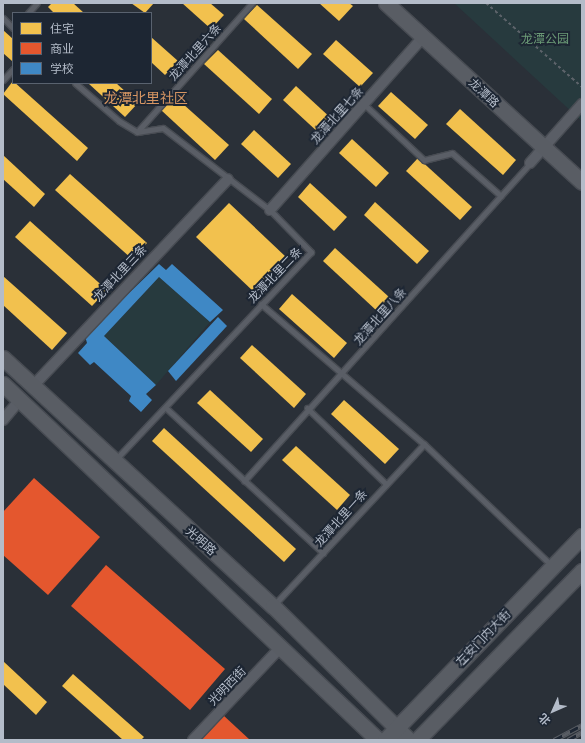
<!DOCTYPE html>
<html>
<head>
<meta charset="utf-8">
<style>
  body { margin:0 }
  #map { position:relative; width:585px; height:743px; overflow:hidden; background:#2a3038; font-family:"Noto Sans","Noto Sans SC",sans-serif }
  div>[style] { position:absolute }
  .green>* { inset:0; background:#273a3e }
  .homes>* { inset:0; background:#f2c14e }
  .shops>* { inset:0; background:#e4572e }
  .schools>* { inset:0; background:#3f88c5 }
  .path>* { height:2px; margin-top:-1px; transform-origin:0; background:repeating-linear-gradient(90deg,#5d636a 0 3px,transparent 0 6px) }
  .roads { filter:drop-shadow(1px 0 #484c53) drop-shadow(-1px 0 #484c53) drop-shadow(0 1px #484c53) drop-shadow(0 -1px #484c53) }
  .lane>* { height:5px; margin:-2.5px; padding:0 2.5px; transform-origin:2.5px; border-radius:2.5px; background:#5a5e66 }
  .street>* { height:10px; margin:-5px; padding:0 5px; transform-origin:5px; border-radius:5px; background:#5a5e66 }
  .secondary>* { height:15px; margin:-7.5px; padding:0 7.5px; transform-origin:7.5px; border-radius:7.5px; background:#595d64 }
  .rail>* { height:4.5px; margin-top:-2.25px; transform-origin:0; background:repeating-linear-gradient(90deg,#1d2633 0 9px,#595d64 0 18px); box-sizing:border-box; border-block:1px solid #595d64 }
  span { translate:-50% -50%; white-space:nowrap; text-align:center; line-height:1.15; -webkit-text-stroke:4px #1d2633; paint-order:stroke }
  .park-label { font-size:12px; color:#6b9a76 }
  .street-label { font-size:12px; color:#b4bcc9 }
  .quarter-label { font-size:14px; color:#d59563 }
  .frame { position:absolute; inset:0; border:4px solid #b4bcc9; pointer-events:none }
  .legend { position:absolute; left:12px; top:12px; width:140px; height:72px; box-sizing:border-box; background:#1d2633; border:1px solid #59626f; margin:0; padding:5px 7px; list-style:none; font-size:12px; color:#b4bcc9 }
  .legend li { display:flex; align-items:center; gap:8px; height:20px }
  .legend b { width:20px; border:1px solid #59626f }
  .north { position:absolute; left:533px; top:691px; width:40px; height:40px; -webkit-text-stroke:3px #1d2633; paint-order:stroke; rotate:225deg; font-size:11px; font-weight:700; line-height:16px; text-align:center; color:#b4bcc9 }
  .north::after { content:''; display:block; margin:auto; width:14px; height:18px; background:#b4bcc9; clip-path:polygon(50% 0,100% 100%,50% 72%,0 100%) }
</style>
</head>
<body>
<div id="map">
  <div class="green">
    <div style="clip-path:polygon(454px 3px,582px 3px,582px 121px,573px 113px)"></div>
    <div style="clip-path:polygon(159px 277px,210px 322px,156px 385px,104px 336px)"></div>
  </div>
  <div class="homes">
    <div style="clip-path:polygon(52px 3px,73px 3px,84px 13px,54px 13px,48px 7px)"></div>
    <div style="clip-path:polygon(131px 3px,154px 3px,145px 13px)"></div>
    <div style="clip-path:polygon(182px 3px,210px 3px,224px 15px,211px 29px)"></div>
    <div style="clip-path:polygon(319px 3px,349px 3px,353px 6px,339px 21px)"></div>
    <div style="clip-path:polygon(257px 5px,312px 54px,298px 69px,244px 19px)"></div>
    <div style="clip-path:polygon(3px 30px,13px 39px,12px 61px,3px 53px)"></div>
    <div style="clip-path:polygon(151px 37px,178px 61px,165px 75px,151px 62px)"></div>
    <div style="clip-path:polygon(336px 40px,373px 73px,360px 87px,323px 54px)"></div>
    <div style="clip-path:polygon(218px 50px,272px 99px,259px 114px,204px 64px)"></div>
    <div style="clip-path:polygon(13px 81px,88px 148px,77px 161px,3px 94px)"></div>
    <div style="clip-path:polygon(88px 83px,116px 83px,138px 103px,125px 117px)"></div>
    <div style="clip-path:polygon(296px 86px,333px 120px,320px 134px,283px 100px)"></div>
    <div style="clip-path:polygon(391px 92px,428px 125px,415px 139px,378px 106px)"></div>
    <div style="clip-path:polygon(174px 96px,229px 145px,215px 160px,161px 110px)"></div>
    <div style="clip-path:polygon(460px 109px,516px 160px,503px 175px,446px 124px)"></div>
    <div style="clip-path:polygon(254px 130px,291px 164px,278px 178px,241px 144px)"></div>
    <div style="clip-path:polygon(352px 139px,389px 173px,376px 187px,339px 153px)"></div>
    <div style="clip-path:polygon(3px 155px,45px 194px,34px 207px,3px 179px)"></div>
    <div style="clip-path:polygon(418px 158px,472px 207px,460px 220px,406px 171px)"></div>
    <div style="clip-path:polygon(70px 174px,147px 243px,132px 259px,55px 190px)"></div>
    <div style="clip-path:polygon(310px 183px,347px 217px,334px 231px,298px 197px)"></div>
    <div style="clip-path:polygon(375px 202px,429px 251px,417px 264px,364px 215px)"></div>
    <div style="clip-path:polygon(229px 203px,286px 257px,254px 292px,196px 237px)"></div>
    <div style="clip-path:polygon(30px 221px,107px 290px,92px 306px,15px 237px)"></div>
    <div style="clip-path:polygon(335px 248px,389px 297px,377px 311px,323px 261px)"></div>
    <div style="clip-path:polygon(3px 276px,67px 333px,52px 350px,3px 305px)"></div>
    <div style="clip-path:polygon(292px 294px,347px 343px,334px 358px,279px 309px)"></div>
    <div style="clip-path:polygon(252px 345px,306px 394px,294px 408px,240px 358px)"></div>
    <div style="clip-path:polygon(210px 390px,263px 439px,251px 452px,197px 403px)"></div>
    <div style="clip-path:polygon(344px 400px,399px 449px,385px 464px,331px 414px)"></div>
    <div style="clip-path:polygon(164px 428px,296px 549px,284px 562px,152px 441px)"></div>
    <div style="clip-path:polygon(296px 446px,350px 495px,337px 510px,282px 460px)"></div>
    <div style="clip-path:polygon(3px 661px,47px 702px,36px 715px,3px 684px)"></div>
    <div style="clip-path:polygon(73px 674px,144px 737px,141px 740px,123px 740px,62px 686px)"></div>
  </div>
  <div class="shops">
    <div style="clip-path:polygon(34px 478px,100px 537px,48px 595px,3px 555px,3px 512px)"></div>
    <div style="clip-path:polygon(106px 565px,225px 669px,190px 710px,71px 606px)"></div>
    <div style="clip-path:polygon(223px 715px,250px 740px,201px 740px)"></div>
  </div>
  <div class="schools">
    <div style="clip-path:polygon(159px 264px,166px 270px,172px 264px,223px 310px,210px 322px,159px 277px,104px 336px,156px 385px,146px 394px,152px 400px,141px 412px,129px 401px,131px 396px,94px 362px,90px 365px,78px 353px,87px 343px,85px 336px)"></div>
    <div style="clip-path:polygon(218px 317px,227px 326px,176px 381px,168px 371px)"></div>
  </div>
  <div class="path">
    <div style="left:486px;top:3px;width:128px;rotate:41.2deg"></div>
  </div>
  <div class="roads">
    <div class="lane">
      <div style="left:28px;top:13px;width:13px;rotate:-48deg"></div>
      <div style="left:3px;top:18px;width:14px;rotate:45deg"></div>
      <div style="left:3px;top:80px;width:15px;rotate:-48deg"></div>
      <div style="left:75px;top:83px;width:58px;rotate:40.8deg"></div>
      <div style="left:119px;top:121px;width:21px;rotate:31deg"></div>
      <div style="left:137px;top:132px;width:26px;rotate:-9deg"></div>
      <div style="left:163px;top:128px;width:135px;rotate:37.5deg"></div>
      <div style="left:270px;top:210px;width:59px;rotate:45.7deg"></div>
      <div style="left:311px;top:252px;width:284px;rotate:133.3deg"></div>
      <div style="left:365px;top:105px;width:81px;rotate:43deg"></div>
      <div style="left:424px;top:160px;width:29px;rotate:-14deg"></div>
      <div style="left:452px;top:153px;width:65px;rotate:41.3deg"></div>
      <div style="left:137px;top:132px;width:173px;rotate:-48.3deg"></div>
      <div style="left:261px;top:304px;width:215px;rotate:40.7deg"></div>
      <div style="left:424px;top:444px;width:177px;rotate:43.6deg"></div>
      <div style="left:166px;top:408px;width:214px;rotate:42.7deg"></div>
      <div style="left:307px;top:408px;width:110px;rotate:43.9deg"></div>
      <div style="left:244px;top:481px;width:428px;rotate:-48deg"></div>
      <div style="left:274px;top:605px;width:220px;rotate:-47deg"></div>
    </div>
    <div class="street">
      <div style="left:530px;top:163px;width:79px;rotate:-48.6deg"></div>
      <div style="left:270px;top:210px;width:231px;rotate:-48.5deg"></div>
      <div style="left:33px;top:386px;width:284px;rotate:-46.7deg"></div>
      <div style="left:3px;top:420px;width:26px;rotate:-50deg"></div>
      <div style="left:193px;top:740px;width:125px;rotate:-46.6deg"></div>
    </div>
    <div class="secondary">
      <div style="left:386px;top:3px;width:265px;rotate:42.4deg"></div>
      <div style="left:3px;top:358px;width:367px;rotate:42.6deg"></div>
      <div style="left:273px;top:606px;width:191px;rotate:44.6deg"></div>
      <div style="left:3px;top:384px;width:517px;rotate:43.51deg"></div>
      <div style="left:385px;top:740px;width:284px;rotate:-46deg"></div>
      <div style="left:417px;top:740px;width:236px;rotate:-45.7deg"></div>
    </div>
  </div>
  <div class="rail">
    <div style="left:554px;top:740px;width:32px;rotate:-28deg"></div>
    <div style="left:568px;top:740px;width:16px;rotate:-30deg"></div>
  </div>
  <div class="park-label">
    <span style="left:545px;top:39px">龙潭公园</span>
  </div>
  <div class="street-label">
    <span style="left:195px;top:52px;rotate:-48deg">龙潭北里六条</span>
    <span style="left:484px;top:93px;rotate:43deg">龙潭路</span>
    <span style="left:337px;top:115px;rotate:-48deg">龙潭北里七条</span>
    <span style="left:120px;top:273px;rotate:-47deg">龙潭北里三条</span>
    <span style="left:275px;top:275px;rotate:-46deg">龙潭北里二条</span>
    <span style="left:380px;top:316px;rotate:-48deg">龙潭北里八条</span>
    <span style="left:341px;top:518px;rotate:-48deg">龙潭北里一条</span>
    <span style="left:201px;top:541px;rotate:42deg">光明路</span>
    <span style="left:483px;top:638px;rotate:-46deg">左安门内大街</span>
    <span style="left:227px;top:686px;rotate:-46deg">光明西街</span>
  </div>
  <div class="quarter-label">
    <span style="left:146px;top:98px">龙潭北里社区</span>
  </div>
  <div class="frame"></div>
  <ul class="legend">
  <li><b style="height:11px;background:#f2c14e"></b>住宅</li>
  <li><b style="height:11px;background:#e4572e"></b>商业</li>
  <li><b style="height:11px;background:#3f88c5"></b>学校</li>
  </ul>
  <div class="north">北</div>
</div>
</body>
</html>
